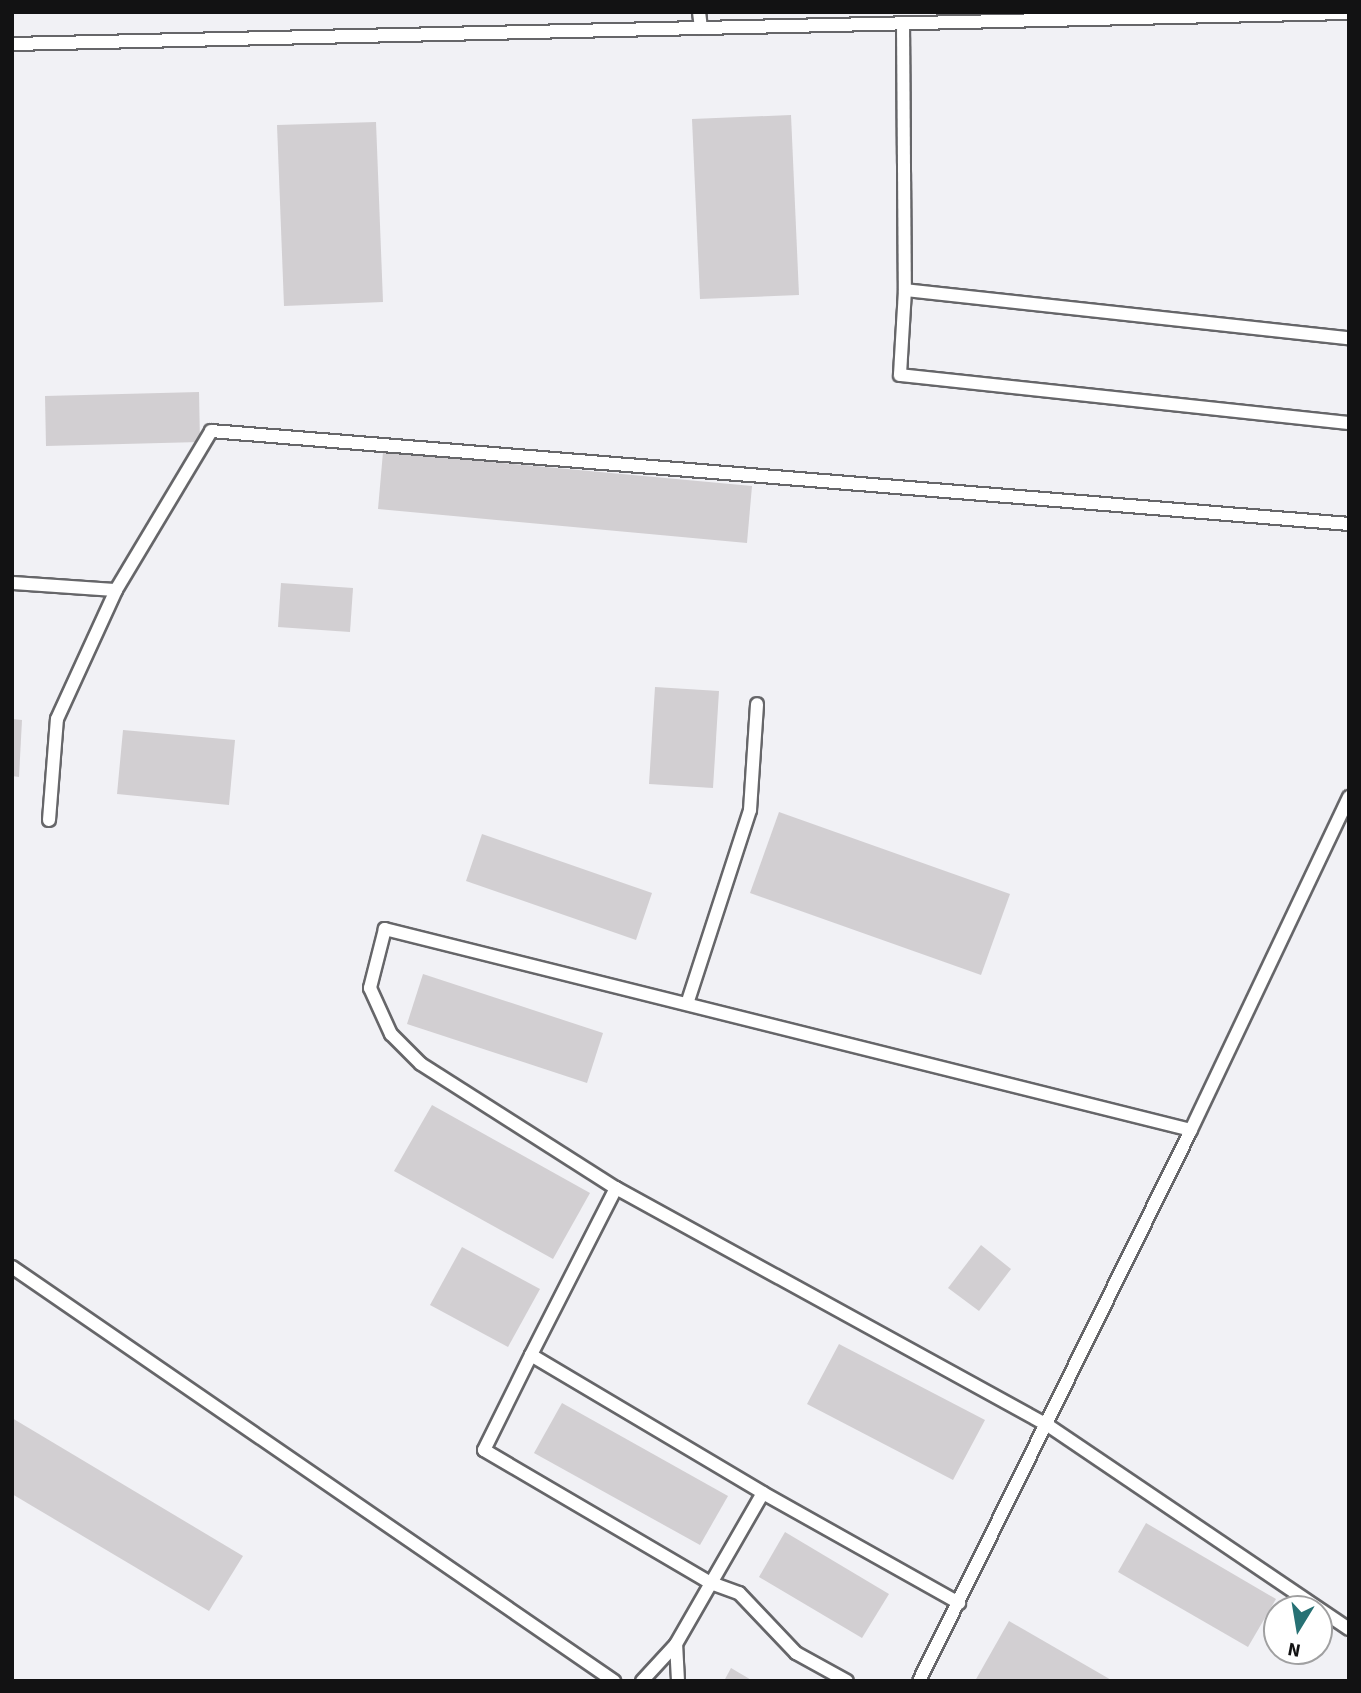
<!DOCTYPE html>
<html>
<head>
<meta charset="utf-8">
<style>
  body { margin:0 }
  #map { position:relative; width:1361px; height:1693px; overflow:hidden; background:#f1f1f5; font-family:"Source Sans 3",sans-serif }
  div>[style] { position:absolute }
  .building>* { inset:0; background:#d2cfd2 }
  .roads { filter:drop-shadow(2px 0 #666669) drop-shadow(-2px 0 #666669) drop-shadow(0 2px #666669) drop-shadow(0 -2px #666669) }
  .service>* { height:12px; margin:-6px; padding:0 6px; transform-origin:6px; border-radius:6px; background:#fff }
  span { translate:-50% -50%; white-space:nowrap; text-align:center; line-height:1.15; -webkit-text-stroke:7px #fff; paint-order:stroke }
  .frame { position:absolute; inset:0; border:14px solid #121213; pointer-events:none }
  .north { position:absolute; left:1263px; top:1595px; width:70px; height:70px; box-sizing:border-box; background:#fff; border:2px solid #a0a0a1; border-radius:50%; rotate:191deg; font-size:19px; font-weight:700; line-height:28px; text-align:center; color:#121213 }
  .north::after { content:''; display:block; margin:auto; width:24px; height:32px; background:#277174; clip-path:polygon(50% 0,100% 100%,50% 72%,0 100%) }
</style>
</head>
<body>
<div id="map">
  <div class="building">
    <div style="clip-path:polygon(791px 115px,799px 295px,700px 299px,692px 119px)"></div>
    <div style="clip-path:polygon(376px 122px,383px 302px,284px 306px,277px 125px)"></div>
    <div style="clip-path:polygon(199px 392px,200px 442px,46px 446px,45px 396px)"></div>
    <div style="clip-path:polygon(383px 452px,752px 486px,747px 543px,378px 509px)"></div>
    <div style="clip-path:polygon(281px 583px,353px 588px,350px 632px,278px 627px)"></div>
    <div style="clip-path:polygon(655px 687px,719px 691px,713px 788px,649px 784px)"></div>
    <div style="clip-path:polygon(12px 719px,22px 720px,19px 777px,12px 776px)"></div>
    <div style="clip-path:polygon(123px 730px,235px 740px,229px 805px,117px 794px)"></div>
    <div style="clip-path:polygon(779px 812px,1010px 894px,981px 975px,750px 893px)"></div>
    <div style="clip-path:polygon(482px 834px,652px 893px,636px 940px,466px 881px)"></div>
    <div style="clip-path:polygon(423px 974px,603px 1033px,587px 1083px,407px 1024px)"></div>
    <div style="clip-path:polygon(432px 1105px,590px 1193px,553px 1259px,394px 1171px)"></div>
    <div style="clip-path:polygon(981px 1245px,1011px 1269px,979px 1311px,948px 1288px)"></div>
    <div style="clip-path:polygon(462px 1247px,540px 1289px,508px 1347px,430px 1305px)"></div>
    <div style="clip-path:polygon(839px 1344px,985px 1420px,953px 1480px,807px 1404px)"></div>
    <div style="clip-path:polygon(562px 1403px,728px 1496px,700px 1545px,534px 1453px)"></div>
    <div style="clip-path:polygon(12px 1418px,243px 1556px,209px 1611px,12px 1494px)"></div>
    <div style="clip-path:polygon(1146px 1523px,1276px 1599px,1248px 1647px,1118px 1572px)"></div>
    <div style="clip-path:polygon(785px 1532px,889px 1594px,862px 1638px,759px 1577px)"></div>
    <div style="clip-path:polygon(1009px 1621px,1113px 1681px,975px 1681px)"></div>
    <div style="clip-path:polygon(731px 1668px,753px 1681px,724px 1681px)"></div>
  </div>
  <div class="roads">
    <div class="service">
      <div style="left:699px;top:12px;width:16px;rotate:83deg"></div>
      <div style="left:903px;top:24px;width:266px;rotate:89.6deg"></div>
      <div style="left:905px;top:290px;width:447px;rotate:6.2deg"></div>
      <div style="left:12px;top:44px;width:1337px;rotate:-1.33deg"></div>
      <div style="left:905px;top:290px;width:85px;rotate:93.4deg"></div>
      <div style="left:900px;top:375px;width:452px;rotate:6.1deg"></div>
      <div style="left:12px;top:583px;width:104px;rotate:3.9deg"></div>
      <div style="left:1349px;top:797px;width:369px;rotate:115.4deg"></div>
      <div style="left:1191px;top:1130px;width:831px;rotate:-166deg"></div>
      <div style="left:385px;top:929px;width:61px;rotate:104.3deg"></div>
      <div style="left:370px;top:988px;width:51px;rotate:65.5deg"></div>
      <div style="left:391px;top:1034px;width:42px;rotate:45deg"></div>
      <div style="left:421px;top:1064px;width:231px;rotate:32.5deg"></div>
      <div style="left:616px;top:1188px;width:494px;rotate:28.8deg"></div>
      <div style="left:1049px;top:1426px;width:362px;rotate:34.1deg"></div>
      <div style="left:49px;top:820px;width:101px;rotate:-85.5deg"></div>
      <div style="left:57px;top:719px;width:142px;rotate:-65.4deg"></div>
      <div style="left:116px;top:590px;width:185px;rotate:-59.1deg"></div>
      <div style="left:211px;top:431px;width:1142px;rotate:4.67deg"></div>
      <div style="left:687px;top:1004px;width:204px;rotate:-72deg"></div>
      <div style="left:750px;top:810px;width:106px;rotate:-86.2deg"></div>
      <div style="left:616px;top:1188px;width:187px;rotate:117deg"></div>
      <div style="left:531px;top:1355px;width:270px;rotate:30.7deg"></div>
      <div style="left:12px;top:1267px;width:731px;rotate:34.52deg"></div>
      <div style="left:531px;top:1355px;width:106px;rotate:116.3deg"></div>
      <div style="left:484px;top:1450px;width:263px;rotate:30.4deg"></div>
      <div style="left:711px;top:1583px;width:30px;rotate:20deg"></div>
      <div style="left:739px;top:1593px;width:83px;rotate:46.5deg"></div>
      <div style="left:796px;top:1653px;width:58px;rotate:28.8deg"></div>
      <div style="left:642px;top:1681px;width:50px;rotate:-47.4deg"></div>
      <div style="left:678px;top:1681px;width:37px;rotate:-93deg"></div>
      <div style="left:676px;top:1644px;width:174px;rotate:-60.1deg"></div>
      <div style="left:763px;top:1493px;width:225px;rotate:29.3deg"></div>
      <div style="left:919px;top:1681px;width:614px;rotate:-63.73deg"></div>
    </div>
  </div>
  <div class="frame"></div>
  <div class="north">N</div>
</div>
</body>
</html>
